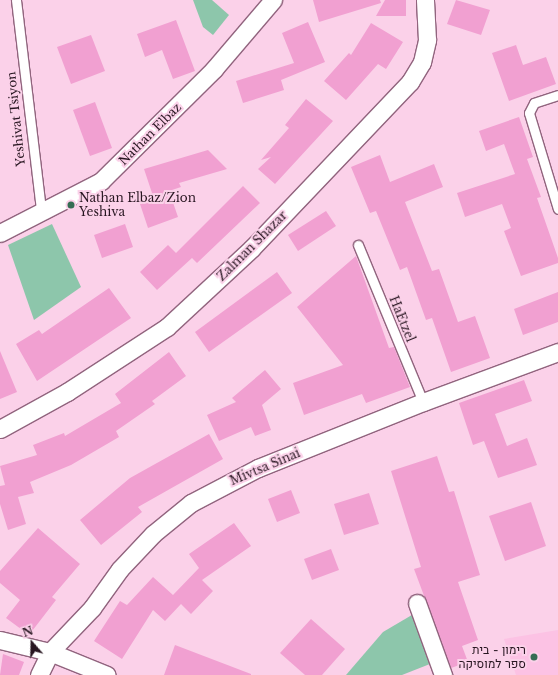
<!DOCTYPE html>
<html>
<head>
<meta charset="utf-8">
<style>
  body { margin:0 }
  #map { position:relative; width:558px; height:675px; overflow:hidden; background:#fbd1e9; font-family:"Libre Baskerville",Heebo,serif }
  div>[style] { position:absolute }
  .built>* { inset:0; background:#fcc2e4 }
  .green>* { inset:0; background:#8dc6ab }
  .building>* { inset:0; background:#f1a0d1 }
  .roads { filter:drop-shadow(1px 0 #91647e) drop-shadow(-1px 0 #91647e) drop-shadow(0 1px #91647e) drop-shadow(0 -1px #91647e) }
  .lane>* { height:9px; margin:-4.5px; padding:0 4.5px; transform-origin:4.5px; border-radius:4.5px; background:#fff }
  .street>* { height:17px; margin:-8.5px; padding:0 8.5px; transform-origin:8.5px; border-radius:8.5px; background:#fff }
  .dots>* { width:11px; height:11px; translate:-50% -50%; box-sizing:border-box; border:2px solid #fbd1e9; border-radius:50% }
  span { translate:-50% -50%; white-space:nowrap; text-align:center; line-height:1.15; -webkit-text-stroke:4px #fbd1e9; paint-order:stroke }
  .street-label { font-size:12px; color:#281621 }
  .poi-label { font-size:12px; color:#281621 }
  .left { translate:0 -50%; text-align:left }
  .right { translate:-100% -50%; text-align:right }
  .north { position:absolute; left:12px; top:623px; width:40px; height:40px; -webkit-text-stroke:3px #fbd1e9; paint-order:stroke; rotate:340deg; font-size:11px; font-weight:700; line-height:16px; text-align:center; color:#281621 }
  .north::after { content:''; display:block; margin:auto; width:14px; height:18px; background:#281621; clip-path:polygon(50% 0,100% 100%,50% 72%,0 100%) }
</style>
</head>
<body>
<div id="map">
  <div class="built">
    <div style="clip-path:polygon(558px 630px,558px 675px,516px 675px,504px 639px)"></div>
  </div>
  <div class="green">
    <div style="clip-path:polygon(193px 0,212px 0,229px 15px,213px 35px,203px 27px)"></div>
    <div style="clip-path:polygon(52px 224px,81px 287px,34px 320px,8px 245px)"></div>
    <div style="clip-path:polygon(417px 612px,435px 662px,402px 675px,346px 675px,383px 632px)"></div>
  </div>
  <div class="building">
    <div style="clip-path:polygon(313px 0,380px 0,381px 3px,319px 22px)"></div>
    <div style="clip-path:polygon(385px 0,406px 0,406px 16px,376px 16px)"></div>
    <div style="clip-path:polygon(456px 0,490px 10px,481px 35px,447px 24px)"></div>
    <div style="clip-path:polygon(176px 20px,195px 71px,173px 79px,162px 50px,145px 57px,137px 34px)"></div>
    <div style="clip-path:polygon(308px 22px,325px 62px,281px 80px,284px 90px,243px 103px,236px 81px,294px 63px,282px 33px)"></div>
    <div style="clip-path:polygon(371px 23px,403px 42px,386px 69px,378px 64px,346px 100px,324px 81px,349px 53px,351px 55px)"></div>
    <div style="clip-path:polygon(91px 35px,105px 71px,71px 84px,57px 47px)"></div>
    <div style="clip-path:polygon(516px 45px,523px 65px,546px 57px,556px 84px,509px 101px,492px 53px)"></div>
    <div style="clip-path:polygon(306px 99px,333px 121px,275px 184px,258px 169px,271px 157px,261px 160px,289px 128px,285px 125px)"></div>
    <div style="clip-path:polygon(95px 102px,112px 148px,90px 156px,73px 110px)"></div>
    <div style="clip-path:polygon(519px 117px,533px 157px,527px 159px,541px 197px,537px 198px,558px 258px,558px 263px,521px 276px,504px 231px,511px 228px,502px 204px,465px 217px,457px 193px,515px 174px,504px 144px,486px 151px,479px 131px)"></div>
    <div style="clip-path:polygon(208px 150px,227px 169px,179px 183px,181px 187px,169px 191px,178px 217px,148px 228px,138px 198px,152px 193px,144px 169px)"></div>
    <div style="clip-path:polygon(380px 155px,390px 182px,434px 164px,443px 187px,405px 202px,432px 271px,439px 269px,458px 322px,475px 316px,490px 358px,451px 372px,432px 318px,426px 320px,407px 267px,400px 270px,376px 211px,370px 213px,351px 167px)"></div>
    <div style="clip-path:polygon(243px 186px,260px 203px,197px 263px,192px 258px,157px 290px,140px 272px,168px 245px,176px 253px)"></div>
    <div style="clip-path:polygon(326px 211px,336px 226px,298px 251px,288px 235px)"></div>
    <div style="clip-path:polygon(125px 224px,133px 247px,102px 258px,94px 235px)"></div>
    <div style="clip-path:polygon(356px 256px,389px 348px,394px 347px,410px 387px,366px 403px,362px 394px,304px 415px,293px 383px,343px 365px,297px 307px)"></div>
    <div style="clip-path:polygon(277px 272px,292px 293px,209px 352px,195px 332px)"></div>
    <div style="clip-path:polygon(109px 288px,131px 318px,37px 381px,16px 344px,39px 330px,42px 334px)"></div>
    <div style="clip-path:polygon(558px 292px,558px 322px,523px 335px,514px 309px)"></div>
    <div style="clip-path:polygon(0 351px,17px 392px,0 399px)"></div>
    <div style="clip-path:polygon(169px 352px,186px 376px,152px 401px,155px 404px,116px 431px,119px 437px,71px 465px,30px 482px,34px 493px,18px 497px,26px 524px,8px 530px,0 504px,0 486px,5px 485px,0 466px,37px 455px,33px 445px,64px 433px,65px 436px,121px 403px,115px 394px)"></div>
    <div style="clip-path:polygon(265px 370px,281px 389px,262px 405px,271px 430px,255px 436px,251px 427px,219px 441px,207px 415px,236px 402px,232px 398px)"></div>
    <div style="clip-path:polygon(524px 380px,532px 401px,495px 414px,507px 446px,527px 438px,537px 465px,498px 478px,484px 441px,473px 445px,459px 403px)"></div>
    <div style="clip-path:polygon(209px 434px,223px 459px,138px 507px,142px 512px,101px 545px,80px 520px,130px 478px)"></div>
    <div style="clip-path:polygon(437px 456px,449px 492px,454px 491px,480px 575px,458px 582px,478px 640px,462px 646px,468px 662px,451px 668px,414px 569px,421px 567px,391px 471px)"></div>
    <div style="clip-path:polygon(291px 490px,300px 513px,277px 522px,268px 499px)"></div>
    <div style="clip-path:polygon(369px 493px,379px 524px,344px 535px,334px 504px)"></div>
    <div style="clip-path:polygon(531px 502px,546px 546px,505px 561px,489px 516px)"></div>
    <div style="clip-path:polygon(234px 523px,251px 546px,202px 580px,213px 591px,191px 614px,181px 604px,165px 621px,153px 610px,122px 659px,94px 641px,120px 601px,127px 605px,153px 577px,173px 595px,199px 568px,189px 554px)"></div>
    <div style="clip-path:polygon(38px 528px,80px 564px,52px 597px,56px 600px,29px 635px,6px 618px,20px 600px,0 583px,0 571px)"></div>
    <div style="clip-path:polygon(331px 549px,339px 570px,312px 580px,304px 559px)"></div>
    <div style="clip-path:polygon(311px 619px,345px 649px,322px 675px,305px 675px,280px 653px)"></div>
    <div style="clip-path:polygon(175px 645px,251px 674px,251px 675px,164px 675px)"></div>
    <div style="clip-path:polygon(3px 654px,24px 662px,19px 675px,0 675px)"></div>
  </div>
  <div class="roads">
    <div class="lane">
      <div style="left:16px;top:0;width:212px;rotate:83.2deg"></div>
      <div style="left:558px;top:95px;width:25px;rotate:162deg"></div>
      <div style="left:534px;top:103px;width:11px;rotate:117deg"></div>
      <div style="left:529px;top:113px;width:100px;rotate:73.2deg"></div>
      <div style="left:358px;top:245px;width:170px;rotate:67.5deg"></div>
    </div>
    <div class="street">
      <div style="left:0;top:233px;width:114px;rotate:-27.2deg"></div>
      <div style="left:101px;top:181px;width:159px;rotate:-44.7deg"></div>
      <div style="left:214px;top:69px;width:91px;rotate:-49.5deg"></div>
      <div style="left:0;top:429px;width:77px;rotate:-28.9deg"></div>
      <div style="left:67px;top:392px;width:119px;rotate:-33deg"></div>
      <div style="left:167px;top:327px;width:115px;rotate:-42.9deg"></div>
      <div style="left:251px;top:249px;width:231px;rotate:-46.4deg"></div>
      <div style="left:410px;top:82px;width:23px;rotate:-59deg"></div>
      <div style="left:422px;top:62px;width:23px;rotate:-77deg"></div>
      <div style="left:427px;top:40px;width:40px;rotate:-92.9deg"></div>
      <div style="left:417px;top:603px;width:77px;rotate:70.1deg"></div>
      <div style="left:0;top:640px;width:51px;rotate:13.5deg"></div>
      <div style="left:50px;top:652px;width:61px;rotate:22deg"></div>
      <div style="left:39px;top:675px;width:25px;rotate:-64deg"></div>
      <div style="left:50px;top:652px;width:61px;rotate:-46.3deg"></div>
      <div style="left:92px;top:608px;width:48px;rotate:-54.3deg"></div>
      <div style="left:120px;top:569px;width:48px;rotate:-46.7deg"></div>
      <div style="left:153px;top:534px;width:49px;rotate:-39.2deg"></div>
      <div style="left:191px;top:503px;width:76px;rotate:-27.6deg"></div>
      <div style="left:258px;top:468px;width:178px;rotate:-21.8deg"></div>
      <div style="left:423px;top:402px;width:144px;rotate:-20.3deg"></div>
    </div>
  </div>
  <div class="dots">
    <div style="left:71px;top:205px;background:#356d54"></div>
    <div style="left:534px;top:657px;background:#356d54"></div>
  </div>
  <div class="street-label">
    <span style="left:16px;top:119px;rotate:-96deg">Yeshivat Tsiyon</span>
    <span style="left:150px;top:134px;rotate:-45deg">Nathan Elbaz</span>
    <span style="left:252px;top:246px;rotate:-45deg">Zalman Shazar</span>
    <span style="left:402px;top:319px;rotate:68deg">HaEtzel</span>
    <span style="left:265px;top:467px;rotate:-23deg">Mivtsa Sinai</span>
  </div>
  <div class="poi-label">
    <span class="left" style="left:79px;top:205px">Nathan Elbaz/Zion<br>Yeshiva</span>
    <span class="right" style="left:526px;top:657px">רימון - בית<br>ספר למוסיקה</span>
  </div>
  <div class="north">N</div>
</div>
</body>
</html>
